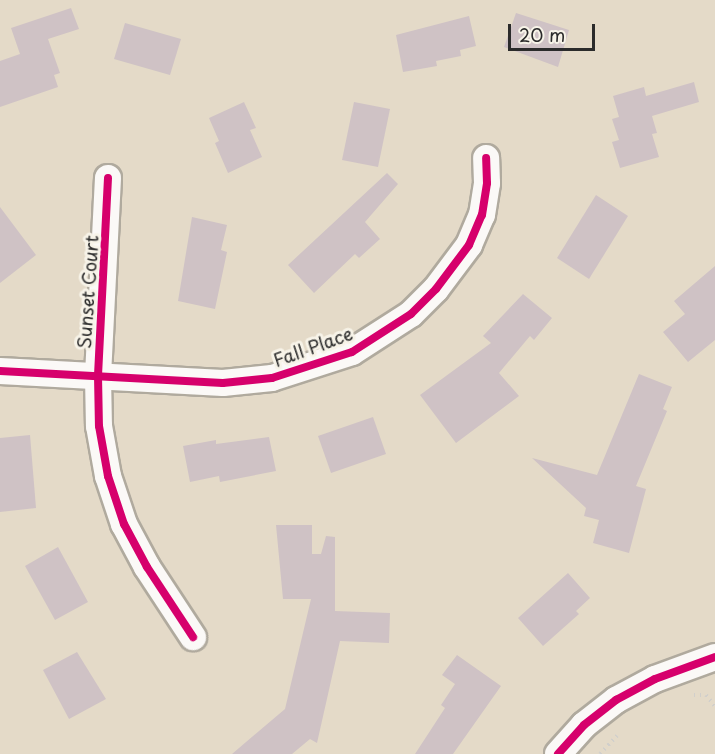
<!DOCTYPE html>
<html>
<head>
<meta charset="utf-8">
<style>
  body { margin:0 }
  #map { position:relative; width:715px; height:754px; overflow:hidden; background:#e4dac8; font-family:"Playpen Sans",sans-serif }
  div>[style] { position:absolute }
  .building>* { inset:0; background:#cfc2c5 }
  .path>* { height:4px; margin-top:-2px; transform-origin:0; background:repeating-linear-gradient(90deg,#d1cfcb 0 1.5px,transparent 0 6px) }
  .roads { filter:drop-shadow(2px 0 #b0aa9e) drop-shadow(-2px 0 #b0aa9e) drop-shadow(0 2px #b0aa9e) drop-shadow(0 -2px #b0aa9e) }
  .street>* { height:26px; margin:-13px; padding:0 13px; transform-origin:13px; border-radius:13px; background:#fbf9f7 }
  .cycleway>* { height:8px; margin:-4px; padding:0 4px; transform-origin:4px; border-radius:4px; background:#d6006c }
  span { translate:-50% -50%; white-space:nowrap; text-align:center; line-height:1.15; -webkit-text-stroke:6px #f7f3e8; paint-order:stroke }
  .street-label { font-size:18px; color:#2b2b2b }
  .scale { position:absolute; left:508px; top:24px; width:87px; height:27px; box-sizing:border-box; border:3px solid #2b2b2b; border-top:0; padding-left:8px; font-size:18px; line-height:21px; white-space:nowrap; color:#2b2b2b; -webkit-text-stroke:4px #f7f3e8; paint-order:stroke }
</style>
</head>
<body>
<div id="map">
  <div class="building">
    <div style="clip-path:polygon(71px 8px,79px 29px,48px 39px,60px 73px,54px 75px,58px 87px,0 107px,0 61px,20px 54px,11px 28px)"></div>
    <div style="clip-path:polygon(516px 13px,569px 30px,558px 67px,504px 47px)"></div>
    <div style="clip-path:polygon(469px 16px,476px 46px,460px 50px,461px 56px,436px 61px,437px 66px,403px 72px,396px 35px)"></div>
    <div style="clip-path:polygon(125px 23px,181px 39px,170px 75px,114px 59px)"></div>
    <div style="clip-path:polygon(694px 82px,699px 102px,652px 116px,657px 133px,652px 134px,659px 157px,620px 168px,612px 142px,619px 140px,612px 119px,619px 117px,613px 96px,644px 87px,646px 96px)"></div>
    <div style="clip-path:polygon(244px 102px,256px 128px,250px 130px,262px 157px,228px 173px,215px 143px,219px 141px,209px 118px)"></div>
    <div style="clip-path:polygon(354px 102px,390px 109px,378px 167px,342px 160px)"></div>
    <div style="clip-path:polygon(387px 173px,398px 184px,365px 222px,380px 239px,359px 258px,355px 254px,314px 293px,288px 265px)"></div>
    <div style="clip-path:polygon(596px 195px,628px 216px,589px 279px,557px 258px)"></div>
    <div style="clip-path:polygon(0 207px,36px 255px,0 283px)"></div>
    <div style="clip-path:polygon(192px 217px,227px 225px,221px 250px,227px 252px,215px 309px,178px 301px)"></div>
    <div style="clip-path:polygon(715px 266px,715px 340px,688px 362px,663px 332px,685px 314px,674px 301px)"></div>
    <div style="clip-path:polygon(523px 294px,552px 318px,534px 340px,530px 336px,499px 373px,519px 396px,456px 443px,420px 395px,491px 343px,483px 336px)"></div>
    <div style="clip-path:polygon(639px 374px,672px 387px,663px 409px,667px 411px,636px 486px,646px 489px,629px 553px,593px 543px,599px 520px,584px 516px,586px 508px,532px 458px,597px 475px)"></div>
    <div style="clip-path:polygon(373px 417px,386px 454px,331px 473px,318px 436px)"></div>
    <div style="clip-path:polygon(30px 435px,36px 508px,0 512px,0 438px)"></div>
    <div style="clip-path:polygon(269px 437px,276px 471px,220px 482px,219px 476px,190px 482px,183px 446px,216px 440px,216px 444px)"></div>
    <div style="clip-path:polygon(276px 525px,312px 525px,312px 554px,321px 554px,326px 536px,335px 537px,335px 611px,390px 613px,389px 643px,340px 641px,317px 743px,310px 739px,292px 754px,232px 754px,285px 709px,311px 599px,283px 599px)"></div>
    <div style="clip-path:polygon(58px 547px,88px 602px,55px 620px,25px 566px)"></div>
    <div style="clip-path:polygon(568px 573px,590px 598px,576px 611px,579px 614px,543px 646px,518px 618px)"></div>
    <div style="clip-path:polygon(77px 652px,106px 699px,69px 719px,43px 670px)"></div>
    <div style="clip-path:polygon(457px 655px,501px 686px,453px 754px,415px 754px,445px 708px,441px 705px,455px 684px,442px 675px)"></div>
  </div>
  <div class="path">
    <div style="left:694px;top:695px;width:12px"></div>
    <div style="left:706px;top:695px;width:14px;rotate:51deg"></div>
    <div style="left:600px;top:754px;width:25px;rotate:-47deg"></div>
  </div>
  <div class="roads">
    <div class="street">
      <div style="left:108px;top:178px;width:198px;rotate:92.9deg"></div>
      <div style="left:98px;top:376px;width:50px;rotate:88.9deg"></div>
      <div style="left:99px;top:426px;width:51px;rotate:79.8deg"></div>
      <div style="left:108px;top:476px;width:51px;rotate:71.6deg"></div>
      <div style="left:124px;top:524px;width:49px;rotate:61.9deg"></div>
      <div style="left:147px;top:567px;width:84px;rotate:56.7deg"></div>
      <div style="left:0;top:371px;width:223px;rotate:3.1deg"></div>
      <div style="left:223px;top:383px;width:49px;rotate:-5.8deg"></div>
      <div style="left:272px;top:378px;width:84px;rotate:-18deg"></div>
      <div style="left:352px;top:352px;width:70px;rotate:-32.8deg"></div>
      <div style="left:411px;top:314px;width:35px;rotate:-45deg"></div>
      <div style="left:436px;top:289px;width:55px;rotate:-53.1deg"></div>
      <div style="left:469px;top:245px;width:33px;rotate:-67deg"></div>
      <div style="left:482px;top:215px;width:32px;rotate:-81deg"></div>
      <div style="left:487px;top:183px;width:25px;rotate:-92deg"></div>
      <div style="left:558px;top:754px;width:39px;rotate:-48deg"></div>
      <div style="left:584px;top:725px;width:41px;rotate:-38deg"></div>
      <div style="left:616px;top:700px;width:44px;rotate:-28.3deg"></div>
      <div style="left:655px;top:679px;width:64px;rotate:-20.1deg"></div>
    </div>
  </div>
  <div class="cycleway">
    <div style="left:108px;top:178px;width:198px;rotate:92.9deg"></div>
    <div style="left:98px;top:376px;width:50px;rotate:88.9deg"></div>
    <div style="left:99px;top:426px;width:51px;rotate:79.8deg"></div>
    <div style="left:108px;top:476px;width:51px;rotate:71.6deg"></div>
    <div style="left:124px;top:524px;width:49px;rotate:61.9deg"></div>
    <div style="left:147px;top:567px;width:84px;rotate:56.7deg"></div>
    <div style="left:0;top:371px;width:223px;rotate:3.1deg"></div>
    <div style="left:223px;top:383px;width:49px;rotate:-5.8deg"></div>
    <div style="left:272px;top:378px;width:84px;rotate:-18deg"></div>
    <div style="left:352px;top:352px;width:70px;rotate:-32.8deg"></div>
    <div style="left:411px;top:314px;width:35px;rotate:-45deg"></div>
    <div style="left:436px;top:289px;width:55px;rotate:-53.1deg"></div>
    <div style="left:469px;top:245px;width:33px;rotate:-67deg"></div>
    <div style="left:482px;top:215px;width:32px;rotate:-81deg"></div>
    <div style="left:487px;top:183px;width:25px;rotate:-92deg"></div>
    <div style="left:558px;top:754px;width:39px;rotate:-48deg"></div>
    <div style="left:584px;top:725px;width:41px;rotate:-38deg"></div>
    <div style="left:616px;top:700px;width:44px;rotate:-28.3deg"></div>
    <div style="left:655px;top:679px;width:64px;rotate:-20.1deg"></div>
  </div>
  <div class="street-label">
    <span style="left:88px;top:292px;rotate:-86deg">Sunset Court</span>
    <span style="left:313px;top:347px;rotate:-20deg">Fall Place</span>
  </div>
  <div class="scale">20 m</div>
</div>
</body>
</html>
